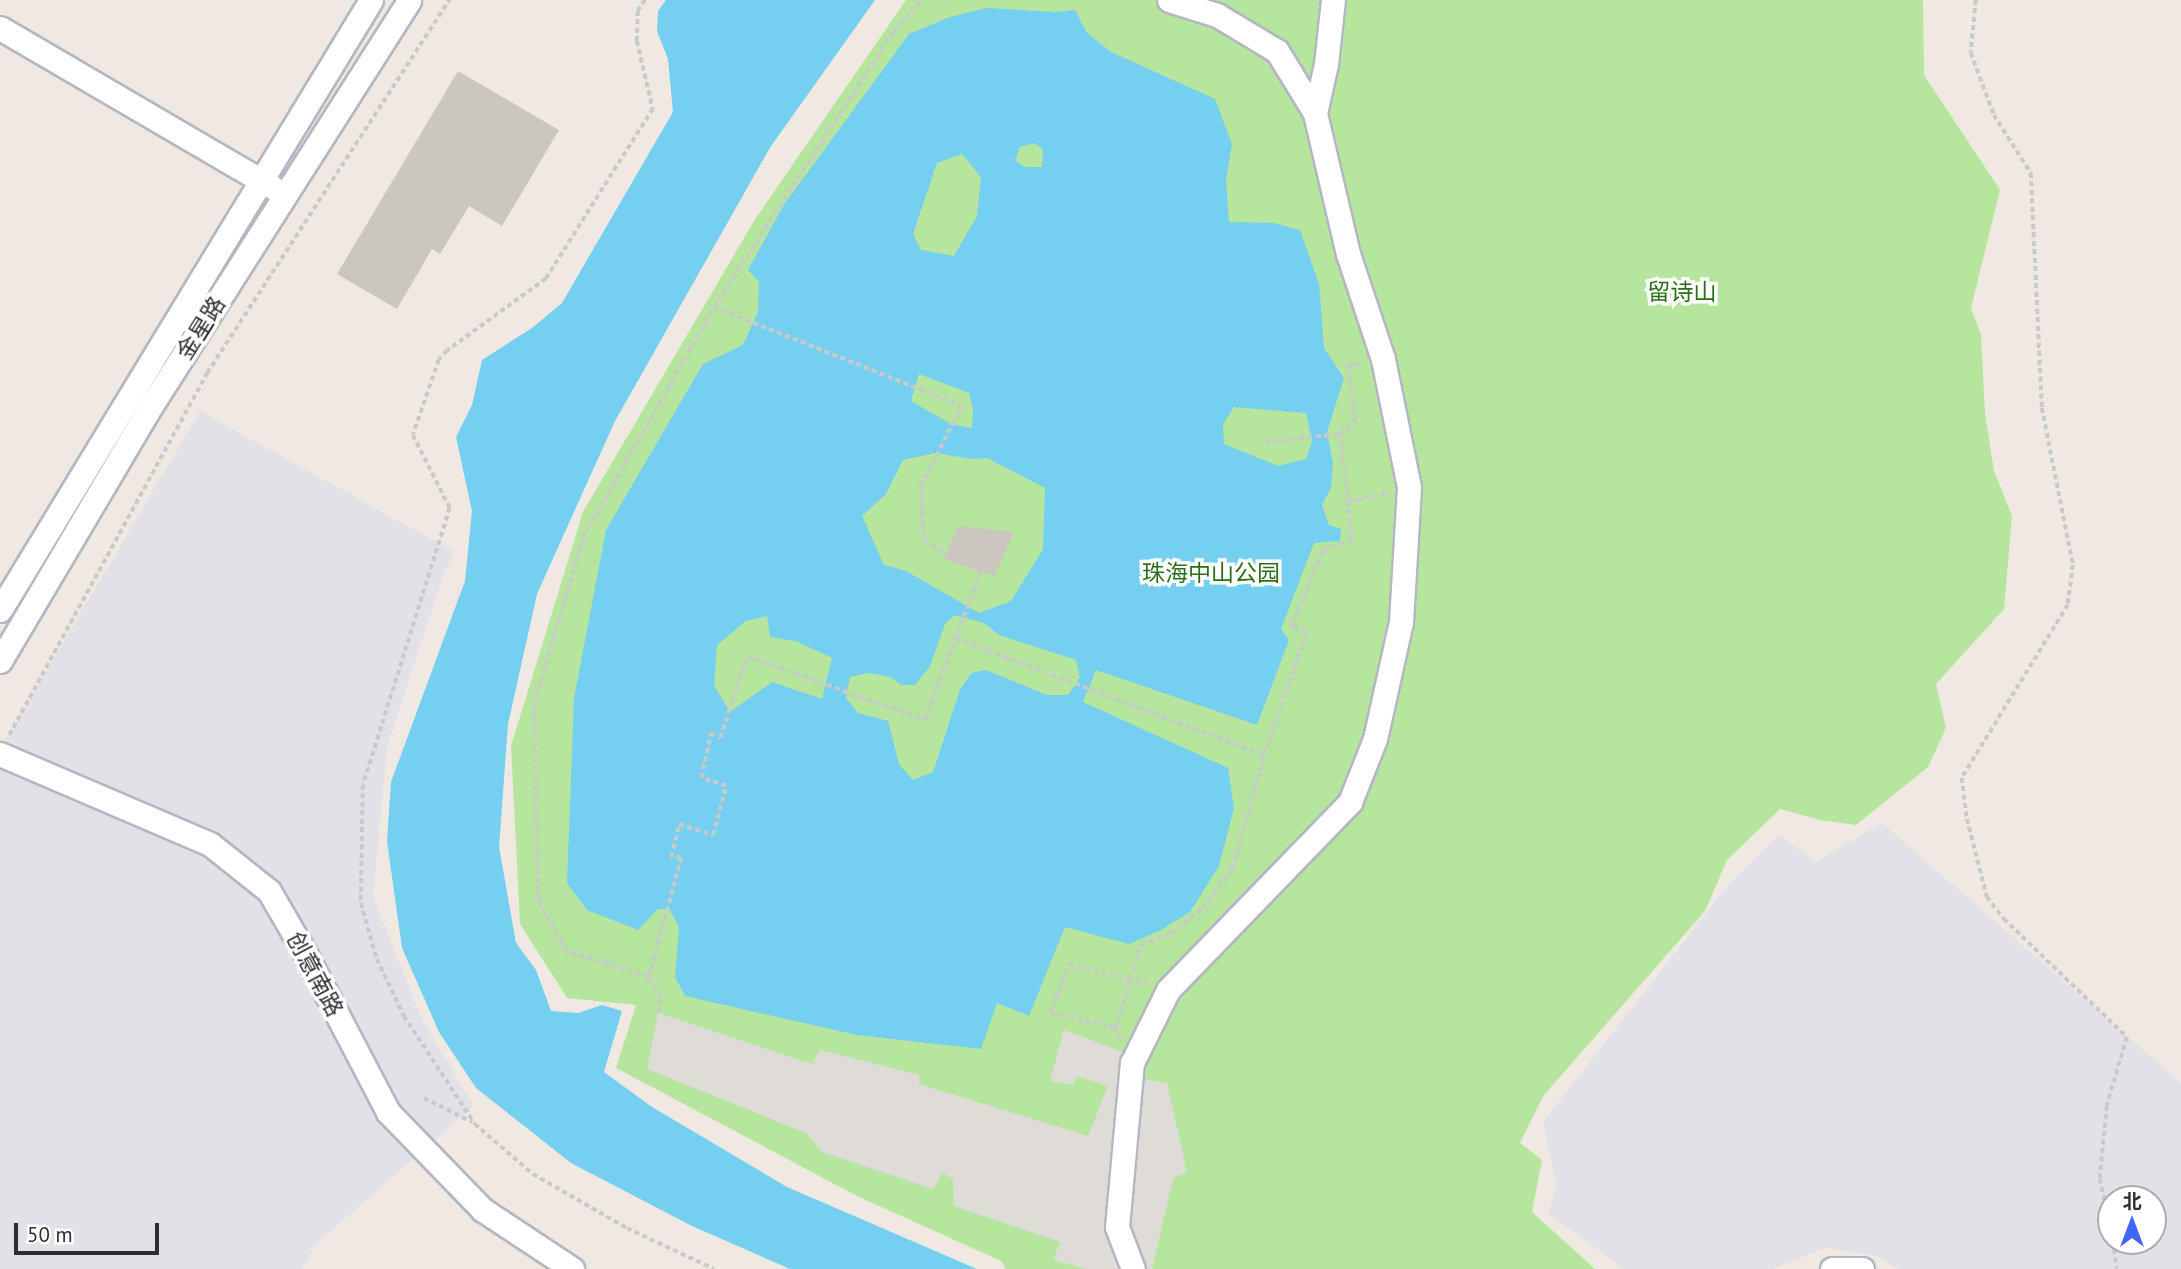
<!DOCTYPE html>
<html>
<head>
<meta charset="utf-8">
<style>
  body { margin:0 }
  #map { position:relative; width:2181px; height:1269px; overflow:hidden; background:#efe9e1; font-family:"PT Sans","Noto Sans SC",sans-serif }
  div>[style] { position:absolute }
  .industrial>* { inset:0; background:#e3e1e8 }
  .green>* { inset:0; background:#b6e59e }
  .plaza>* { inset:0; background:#dfdcd8 }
  .water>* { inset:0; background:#75cff0 }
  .building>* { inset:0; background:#cbc7bf }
  .path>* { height:3.5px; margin-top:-1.75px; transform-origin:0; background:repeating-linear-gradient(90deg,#c9c9c9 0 5px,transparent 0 8.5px) }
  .roads { filter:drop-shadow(2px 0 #b4b7c1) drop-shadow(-2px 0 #b4b7c1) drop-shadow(0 2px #b4b7c1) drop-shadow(0 -2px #b4b7c1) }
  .minor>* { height:23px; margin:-11.5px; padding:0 11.5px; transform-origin:11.5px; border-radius:11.5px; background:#fff }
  span { translate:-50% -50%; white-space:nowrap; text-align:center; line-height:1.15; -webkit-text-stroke:7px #fff; paint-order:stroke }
  .park-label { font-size:23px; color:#2c6e1b }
  .street-label { font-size:23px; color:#2e2e2e }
  .north { position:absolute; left:2097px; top:1185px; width:70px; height:70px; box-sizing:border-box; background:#fff; border:2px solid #ababab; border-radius:50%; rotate:0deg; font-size:19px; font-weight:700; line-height:28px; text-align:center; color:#2e2e2e }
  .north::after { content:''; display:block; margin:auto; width:24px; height:32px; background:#4264fb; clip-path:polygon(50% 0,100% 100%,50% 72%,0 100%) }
  .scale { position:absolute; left:14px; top:1223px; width:145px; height:32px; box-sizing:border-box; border:4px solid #2e2e2e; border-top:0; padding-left:9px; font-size:21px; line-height:24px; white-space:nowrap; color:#2e2e2e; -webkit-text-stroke:5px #fff; paint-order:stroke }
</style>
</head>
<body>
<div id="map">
  <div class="industrial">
    <div style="clip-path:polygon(200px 411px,454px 552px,443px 576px,387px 747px,373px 897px,422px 1020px,474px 1106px,318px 1242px,302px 1269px,0 1269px,0 750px)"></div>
    <div style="clip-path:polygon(evenodd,1882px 823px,2181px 1083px,2181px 1269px,1899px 1269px,1876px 1256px,1826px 1248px,1773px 1269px,1624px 1269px,1548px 1213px,1557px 1186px,1543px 1122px,1728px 885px,1779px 835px,1816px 862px,1882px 823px,2153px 1199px,2153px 1241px,2111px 1241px,2111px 1199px,2153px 1199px)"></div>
  </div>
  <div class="green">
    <div style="clip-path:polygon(906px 0,1923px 0,1924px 75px,2000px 190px,1971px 308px,1981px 335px,1985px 414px,1994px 471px,2012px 516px,2004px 609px,1936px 684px,1946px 728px,1928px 767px,1856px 825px,1820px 820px,1780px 809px,1727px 860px,1705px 911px,1544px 1095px,1520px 1143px,1542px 1160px,1532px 1212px,1595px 1269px,1006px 1269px,1001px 1261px,857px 1196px,616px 1068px,636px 1005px,567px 998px,520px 924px,511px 746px,583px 512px,754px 221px)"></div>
  </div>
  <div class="plaza">
    <div style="clip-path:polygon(658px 1013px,812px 1064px,820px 1050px,919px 1075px,919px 1084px,1088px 1136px,1108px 1086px,1077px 1076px,1073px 1085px,1050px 1081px,1064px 1030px,1128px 1054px,1125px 1076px,1167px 1083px,1187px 1172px,1173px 1179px,1152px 1269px,1087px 1269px,1053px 1260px,1060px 1242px,954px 1206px,953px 1179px,943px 1173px,933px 1189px,822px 1152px,806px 1133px,647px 1069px)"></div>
  </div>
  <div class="water">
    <div style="clip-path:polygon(666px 0,875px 0,771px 146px,615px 421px,537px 594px,508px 724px,499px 847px,516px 943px,536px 970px,551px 1011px,578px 1013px,602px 1005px,622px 1011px,604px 1072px,652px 1107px,787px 1187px,977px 1269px,790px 1269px,692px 1226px,571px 1163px,476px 1088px,439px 1032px,402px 948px,387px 841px,391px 782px,465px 581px,472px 511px,456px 437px,472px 405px,482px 360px,532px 328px,562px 303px,673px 112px,668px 59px,657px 31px,658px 11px)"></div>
    <div style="clip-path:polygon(evenodd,987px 8px,1056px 12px,1075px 10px,1087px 33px,1111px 52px,1215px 99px,1232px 144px,1226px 180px,1229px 222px,1273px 223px,1300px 230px,1319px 284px,1324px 348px,1344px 378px,1327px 432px,1333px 463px,1331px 488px,1322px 505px,1329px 525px,1341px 529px,1340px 541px,1314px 543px,1281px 629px,1289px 640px,1257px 725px,1096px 670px,1083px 702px,1228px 768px,1234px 808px,1219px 866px,1190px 912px,1161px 930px,1129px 944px,1065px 927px,1029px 1016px,997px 1003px,981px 1049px,857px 1035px,685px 996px,675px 977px,679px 926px,669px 909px,658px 909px,638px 930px,587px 910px,567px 883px,574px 698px,606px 530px,703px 364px,743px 345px,758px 312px,759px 282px,748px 270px,783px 206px,909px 34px,950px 17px,987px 8px,1034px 143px,1043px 149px,1042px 167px,1025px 167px,1015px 160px,1020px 147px,1034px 143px,987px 8px,962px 154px,981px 177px,977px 216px,954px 256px,921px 250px,913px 234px,937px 163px,962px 154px,987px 8px,919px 374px,969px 393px,973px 409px,972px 428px,951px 424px,911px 401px,919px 374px,987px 8px,1234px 407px,1306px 413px,1312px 442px,1306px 459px,1278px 466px,1224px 444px,1223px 424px,1234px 407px,987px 8px,935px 453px,973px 459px,987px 458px,1045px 488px,1043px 549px,1011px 601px,979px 613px,906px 571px,884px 565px,862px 516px,886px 494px,903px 460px,935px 453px,987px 8px,955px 615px,984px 623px,999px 635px,1076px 660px,1080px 677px,1068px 695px,1047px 695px,986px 670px,971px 673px,960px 690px,933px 772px,913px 780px,899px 764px,888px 721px,858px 713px,846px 698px,850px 677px,869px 673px,891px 677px,901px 685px,915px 685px,930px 666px,945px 624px,955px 615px,987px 8px,767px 616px,770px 637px,796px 641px,832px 658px,822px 699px,772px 682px,730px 712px,714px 685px,717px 645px,746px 621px,767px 616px)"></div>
  </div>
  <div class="building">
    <div style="clip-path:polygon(458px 71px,559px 130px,502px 226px,469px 206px,440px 254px,432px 249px,397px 309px,337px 274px)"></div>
    <div style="clip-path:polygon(958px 526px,1014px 532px,995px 576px,943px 559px)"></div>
  </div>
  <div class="path">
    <div style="left:645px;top:0;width:13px;rotate:122deg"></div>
    <div style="left:638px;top:11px;width:30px;rotate:92deg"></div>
    <div style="left:637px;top:41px;width:70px;rotate:76.8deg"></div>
    <div style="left:653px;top:109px;width:201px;rotate:122.2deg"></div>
    <div style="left:546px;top:279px;width:122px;rotate:144deg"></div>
    <div style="left:447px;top:351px;width:12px;rotate:132deg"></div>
    <div style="left:439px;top:360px;width:79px;rotate:109.1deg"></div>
    <div style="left:413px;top:435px;width:82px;rotate:63.1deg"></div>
    <div style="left:450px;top:508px;width:290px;rotate:107.4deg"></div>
    <div style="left:363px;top:785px;width:118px;rotate:91deg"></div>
    <div style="left:361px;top:903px;width:58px;rotate:74.1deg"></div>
    <div style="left:377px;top:959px;width:63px;rotate:64.7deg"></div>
    <div style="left:404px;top:1016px;width:129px;rotate:56.7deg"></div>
    <div style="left:475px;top:1124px;width:77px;rotate:40.8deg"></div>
    <div style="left:533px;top:1174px;width:108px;rotate:29.9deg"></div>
    <div style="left:627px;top:1228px;width:96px;rotate:25.2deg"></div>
    <div style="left:1976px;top:0;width:53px;rotate:95.4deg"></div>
    <div style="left:1971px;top:53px;width:66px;rotate:69.6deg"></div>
    <div style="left:1994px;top:115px;width:69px;rotate:57.5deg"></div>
    <div style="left:2031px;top:173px;width:235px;rotate:87.3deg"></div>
    <div style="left:2042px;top:408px;width:160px;rotate:78.8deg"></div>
    <div style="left:2073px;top:565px;width:40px;rotate:97.1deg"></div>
    <div style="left:2068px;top:605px;width:203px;rotate:121.5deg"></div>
    <div style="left:1962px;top:778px;width:41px;rotate:83deg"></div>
    <div style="left:1967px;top:819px;width:81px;rotate:75.6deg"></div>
    <div style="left:1987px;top:897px;width:28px;rotate:52deg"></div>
    <div style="left:2004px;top:919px;width:170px;rotate:43.8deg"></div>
    <div style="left:2127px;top:1037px;width:72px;rotate:106.2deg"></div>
    <div style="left:2107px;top:1106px;width:73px;rotate:95.5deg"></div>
    <div style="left:2100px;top:1179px;width:52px;rotate:77.8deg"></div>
    <div style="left:714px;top:307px;width:267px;rotate:21.8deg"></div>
    <div style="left:962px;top:406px;width:91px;rotate:116.8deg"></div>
    <div style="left:921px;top:487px;width:54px;rotate:86.8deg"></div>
    <div style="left:924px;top:541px;width:25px;rotate:27deg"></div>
    <div style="left:1265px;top:442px;width:75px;rotate:-6.1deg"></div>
    <div style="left:1348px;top:502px;width:43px;rotate:-13.4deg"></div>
    <div style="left:956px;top:638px;width:329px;rotate:20.8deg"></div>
    <div style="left:9px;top:735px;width:413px;rotate:-61.3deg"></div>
    <div style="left:207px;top:373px;width:445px;rotate:-57deg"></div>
    <div style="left:649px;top:977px;width:87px;rotate:-162.6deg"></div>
    <div style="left:566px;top:951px;width:58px;rotate:-118.8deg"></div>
    <div style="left:538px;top:900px;width:195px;rotate:-91.2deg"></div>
    <div style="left:534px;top:705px;width:175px;rotate:-73.7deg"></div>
    <div style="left:583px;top:537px;width:265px;rotate:-60.3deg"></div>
    <div style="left:714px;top:307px;width:330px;rotate:-56.9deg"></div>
    <div style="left:894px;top:31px;width:41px;rotate:-48.9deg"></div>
    <div style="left:658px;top:1013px;width:17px;rotate:-80deg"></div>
    <div style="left:661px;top:996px;width:22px;rotate:-122deg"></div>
    <div style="left:649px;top:977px;width:123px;rotate:-74.9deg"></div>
    <div style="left:681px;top:858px;width:10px;rotate:-174deg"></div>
    <div style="left:671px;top:857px;width:34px;rotate:-76deg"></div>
    <div style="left:679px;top:824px;width:36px;rotate:18deg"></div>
    <div style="left:713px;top:835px;width:51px;rotate:-75.1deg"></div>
    <div style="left:726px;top:786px;width:26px;rotate:-162deg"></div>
    <div style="left:701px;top:778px;width:46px;rotate:-77.5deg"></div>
    <div style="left:711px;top:733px;width:10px;rotate:29deg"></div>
    <div style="left:720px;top:738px;width:86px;rotate:-71.8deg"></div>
    <div style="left:747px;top:656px;width:189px;rotate:19.8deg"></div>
    <div style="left:925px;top:720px;width:159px;rotate:-69.4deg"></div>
    <div style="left:1115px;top:1028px;width:67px;rotate:-167deg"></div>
    <div style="left:1050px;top:1013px;width:53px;rotate:-68.8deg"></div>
    <div style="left:1069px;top:964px;width:82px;rotate:14deg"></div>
    <div style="left:1121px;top:1041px;width:14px;rotate:-115deg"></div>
    <div style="left:1115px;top:1028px;width:87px;rotate:-72.6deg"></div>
    <div style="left:1141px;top:945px;width:31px;rotate:-21deg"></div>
    <div style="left:1170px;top:934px;width:42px;rotate:-38.2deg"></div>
    <div style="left:1203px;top:908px;width:49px;rotate:-53.4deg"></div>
    <div style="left:1232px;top:869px;width:118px;rotate:-74.3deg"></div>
    <div style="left:1264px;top:755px;width:131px;rotate:-70.9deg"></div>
    <div style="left:1307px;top:631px;width:16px;rotate:-166deg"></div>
    <div style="left:1291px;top:627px;width:83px;rotate:-67.4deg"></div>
    <div style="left:1323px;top:550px;width:31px;rotate:-19deg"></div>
    <div style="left:1352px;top:540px;width:107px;rotate:-96.5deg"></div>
    <div style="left:1340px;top:434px;width:19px;rotate:-39deg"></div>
    <div style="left:1355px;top:422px;width:56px;rotate:-97.1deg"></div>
    <div style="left:1348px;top:366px;width:16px;rotate:-11deg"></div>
    <div style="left:424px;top:1098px;width:54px;rotate:26.6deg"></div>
    <div style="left:2113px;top:1241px;width:28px;rotate:82deg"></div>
  </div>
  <div class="roads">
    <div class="minor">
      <div style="left:1169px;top:0;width:50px;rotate:17.4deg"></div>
      <div style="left:1217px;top:15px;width:70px;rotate:31deg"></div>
      <div style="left:1277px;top:51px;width:73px;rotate:58.5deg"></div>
      <div style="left:0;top:28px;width:315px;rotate:30.3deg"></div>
      <div style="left:0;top:610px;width:714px;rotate:-58.69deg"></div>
      <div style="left:0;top:661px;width:289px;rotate:-59.4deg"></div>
      <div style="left:147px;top:412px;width:488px;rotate:-57.5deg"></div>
      <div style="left:0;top:754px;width:228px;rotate:23.2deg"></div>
      <div style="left:210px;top:844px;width:75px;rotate:38.5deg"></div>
      <div style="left:269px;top:891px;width:72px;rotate:59.9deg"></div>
      <div style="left:305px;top:953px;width:179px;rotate:62.4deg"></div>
      <div style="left:388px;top:1112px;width:136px;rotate:45.9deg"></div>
      <div style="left:483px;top:1210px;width:107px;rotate:33.5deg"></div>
      <div style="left:1133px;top:1269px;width:45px;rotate:-110.9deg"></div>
      <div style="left:1117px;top:1227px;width:165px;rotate:-84.8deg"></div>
      <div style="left:1132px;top:1063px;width:81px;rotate:-63.7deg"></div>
      <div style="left:1168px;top:990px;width:262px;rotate:-45.9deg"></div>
      <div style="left:1350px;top:802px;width:68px;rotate:-68.4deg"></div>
      <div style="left:1375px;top:739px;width:120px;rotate:-77.5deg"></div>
      <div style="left:1401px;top:622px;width:135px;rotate:-86.6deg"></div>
      <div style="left:1409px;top:487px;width:131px;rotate:-101.5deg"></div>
      <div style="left:1383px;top:359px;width:111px;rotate:-108.4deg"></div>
      <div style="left:1348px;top:254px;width:145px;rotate:-103.2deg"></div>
      <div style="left:1315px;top:113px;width:50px;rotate:-77.3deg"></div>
      <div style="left:1326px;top:64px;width:64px;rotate:-83.8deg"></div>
      <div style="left:1832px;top:1269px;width:30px"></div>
    </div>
  </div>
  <div class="park-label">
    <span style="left:1682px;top:292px">留诗山</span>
    <span style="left:1211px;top:573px">珠海中山公园</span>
  </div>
  <div class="street-label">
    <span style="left:201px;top:328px;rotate:-58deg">金星路</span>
    <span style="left:315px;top:974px;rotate:62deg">创意南路</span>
  </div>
  <div class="north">北</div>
  <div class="scale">50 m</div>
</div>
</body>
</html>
